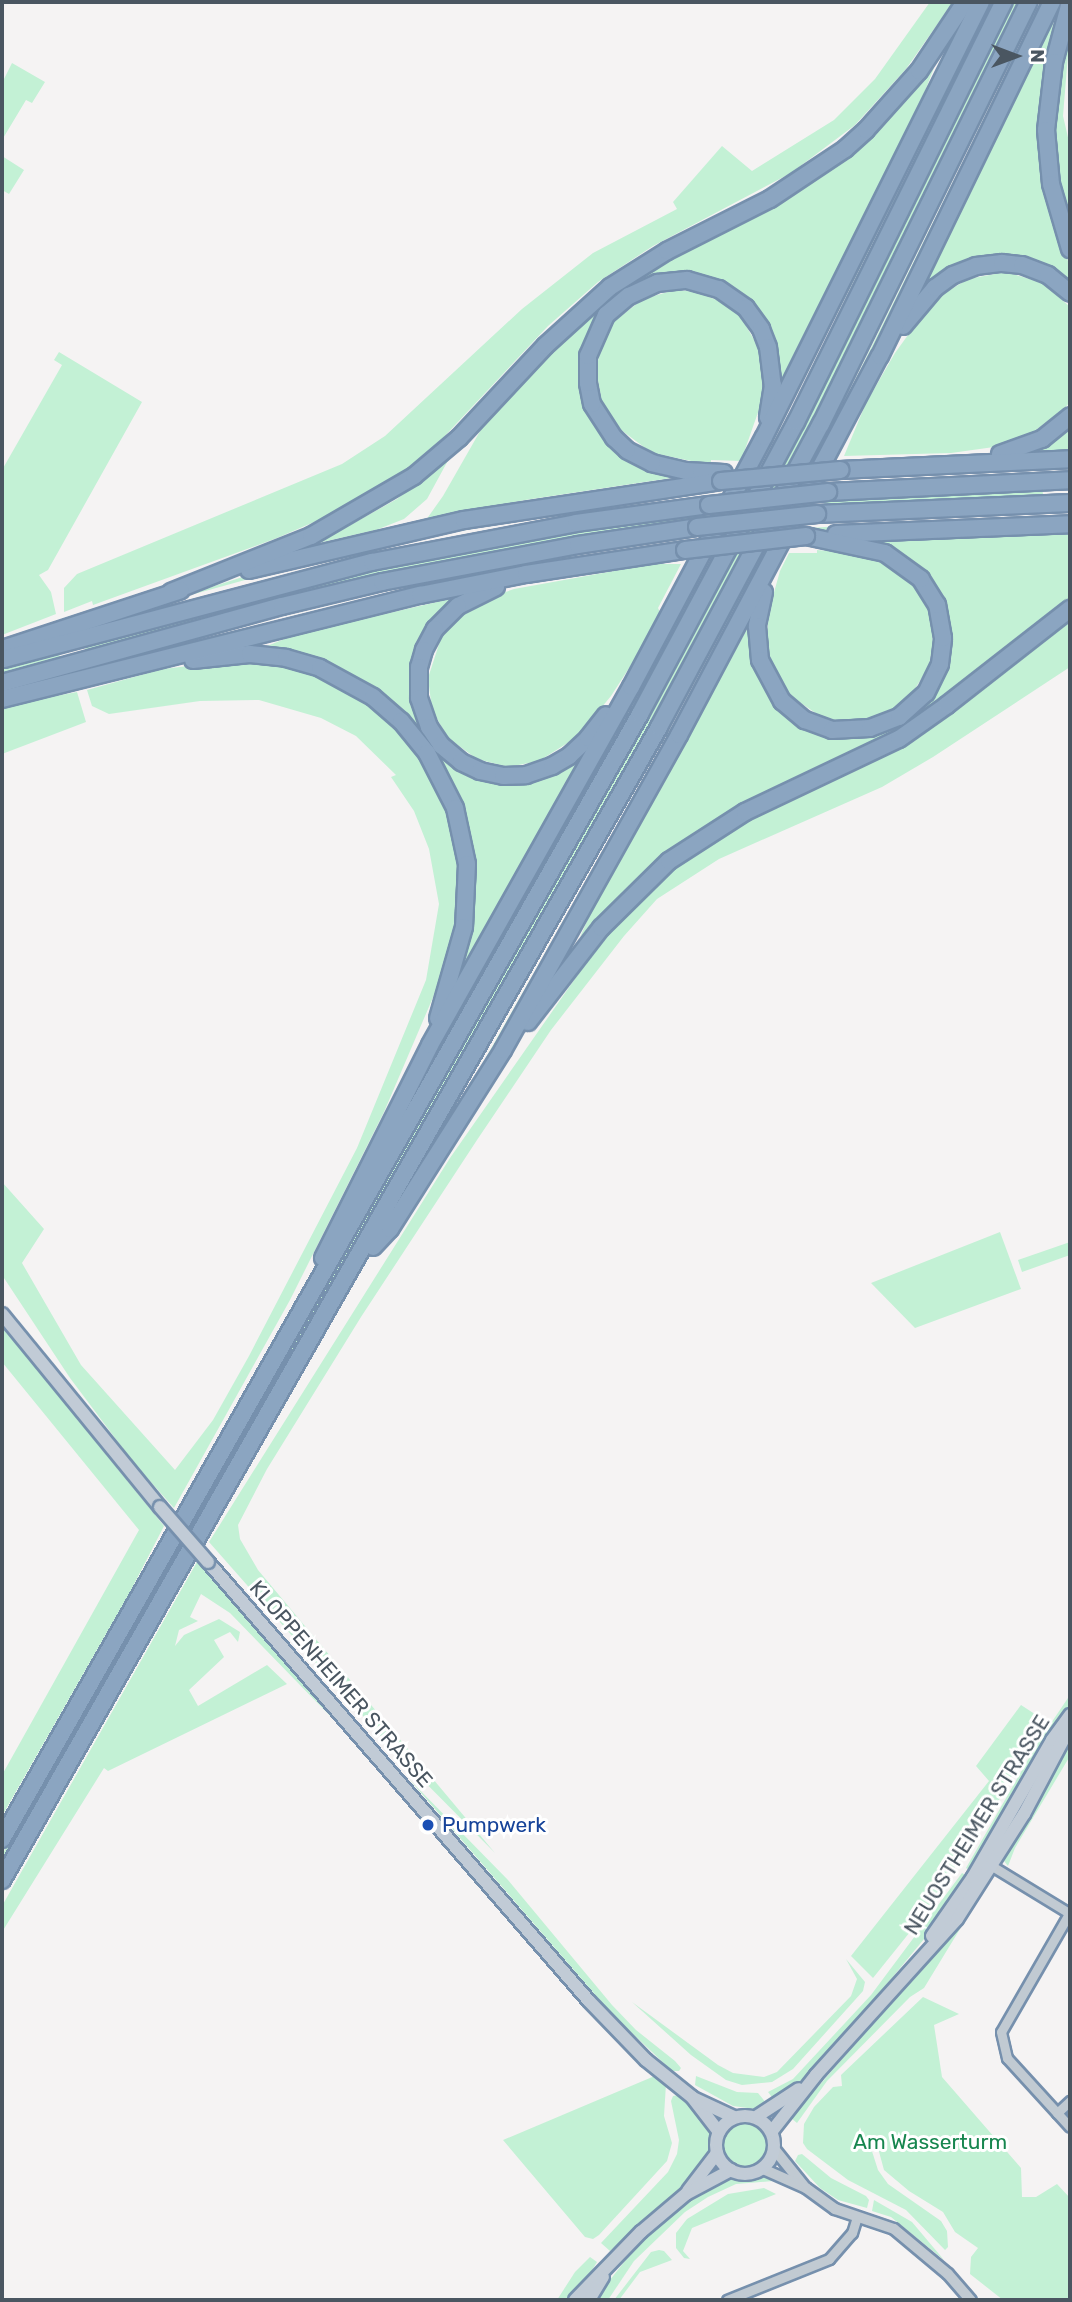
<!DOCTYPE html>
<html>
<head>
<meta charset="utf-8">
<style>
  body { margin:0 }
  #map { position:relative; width:1072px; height:2302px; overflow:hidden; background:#f5f3f3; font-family:Rubik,sans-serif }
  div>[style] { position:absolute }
  .green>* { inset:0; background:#c3f1d5 }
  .round { border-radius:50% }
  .roads { filter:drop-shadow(2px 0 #7690ad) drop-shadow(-2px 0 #7690ad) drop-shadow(0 2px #7690ad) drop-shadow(0 -2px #7690ad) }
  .minor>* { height:9px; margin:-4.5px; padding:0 4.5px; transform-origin:4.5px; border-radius:4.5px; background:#c1cad2 }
  .tertiary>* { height:10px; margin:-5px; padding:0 5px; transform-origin:5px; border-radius:5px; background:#c1cad2 }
  .secondary>* { height:12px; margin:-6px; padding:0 6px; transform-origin:6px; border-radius:6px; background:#c1cbd6 }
  .secondary>.ring { margin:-6px; padding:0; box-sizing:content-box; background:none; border:12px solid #c1cbd6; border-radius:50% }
  .motorway>* { height:16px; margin:-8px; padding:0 8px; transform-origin:8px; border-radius:8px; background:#8ba5c1 }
  .bridges { filter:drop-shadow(2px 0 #7690ad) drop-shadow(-2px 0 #7690ad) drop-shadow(0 2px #7690ad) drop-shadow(0 -2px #7690ad) }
  .secondary-bridge>* { height:12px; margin:-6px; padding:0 6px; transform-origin:6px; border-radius:6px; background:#c1cbd6 }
  .motorway-bridge>* { height:16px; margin:-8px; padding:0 8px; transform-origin:8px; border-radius:8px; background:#8ba5c1 }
  .dots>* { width:19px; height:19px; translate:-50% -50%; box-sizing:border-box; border:4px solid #fff; border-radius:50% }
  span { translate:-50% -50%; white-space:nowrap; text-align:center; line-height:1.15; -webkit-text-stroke:6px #fff; paint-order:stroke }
  .street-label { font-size:21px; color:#4a5661 }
  .transit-label { font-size:21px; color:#164399 }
  .left { translate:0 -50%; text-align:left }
  .park-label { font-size:21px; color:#17864f }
  .frame { position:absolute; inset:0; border:4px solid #4a5661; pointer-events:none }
  .north { position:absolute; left:981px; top:21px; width:70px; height:70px; -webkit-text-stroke:5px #fff; paint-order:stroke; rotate:90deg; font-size:19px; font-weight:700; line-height:28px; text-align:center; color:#4a5661 }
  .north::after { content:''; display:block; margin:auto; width:24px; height:32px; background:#4a5661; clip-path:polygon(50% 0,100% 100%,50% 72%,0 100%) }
</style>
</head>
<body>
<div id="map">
  <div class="green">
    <div style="clip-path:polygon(930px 2px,953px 2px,906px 69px,855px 125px,791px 173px,653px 246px,598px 282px,548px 326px,441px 440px,404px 471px,342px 510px,277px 538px,93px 605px,92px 601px,64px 612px,64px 588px,77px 574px,342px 464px,385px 436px,522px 309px,593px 253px,677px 209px,673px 202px,722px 146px,752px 171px,834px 120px,875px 79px)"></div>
    <div style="clip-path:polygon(986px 2px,990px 2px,854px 280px,706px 567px,411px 1101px,399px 1111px)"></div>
    <div style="clip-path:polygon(1014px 2px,1021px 2px,794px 459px,645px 736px,275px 1388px,270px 1385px,681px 656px,874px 287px)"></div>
    <div style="clip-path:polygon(1042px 2px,1048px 2px,822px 457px,553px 950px,457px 1113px,455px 1112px,640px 786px,819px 453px)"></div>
    <div style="clip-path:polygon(1054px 20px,1041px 91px,1040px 141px,1049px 206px,1070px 267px,1070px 285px,1013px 258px,922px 292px)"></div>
    <div style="clip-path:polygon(1070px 30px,1063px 116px,1070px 146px,1070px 231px,1059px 195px,1053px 130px,1057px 80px)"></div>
    <div style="clip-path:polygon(12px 63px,45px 82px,32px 103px,26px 100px,2px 140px,2px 83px)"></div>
    <div style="clip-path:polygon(934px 68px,912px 124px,780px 387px,764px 324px,680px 275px,601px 315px,588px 410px,612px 444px,678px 477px,525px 500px,426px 520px,443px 496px,487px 419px,531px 370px,601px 304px,669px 259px,774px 204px,836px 165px,865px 141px)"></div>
    <div style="clip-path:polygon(2px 156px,24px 170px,9px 194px,2px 190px)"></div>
    <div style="clip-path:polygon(1006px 272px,1043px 283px,1070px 307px,1070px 402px,1063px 410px,1029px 435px,994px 447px,951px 453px,844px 456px,866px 403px,895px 353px,921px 317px,945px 293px,968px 279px)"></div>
    <div style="clip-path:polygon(675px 290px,697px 292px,724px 303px,741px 317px,757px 345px,763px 370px,762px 401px,741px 461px,711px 460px,711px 465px,652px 453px,617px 427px,602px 403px,596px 369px,603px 340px,612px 323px,643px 299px)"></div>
    <div style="clip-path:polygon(59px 352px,142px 402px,48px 570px,39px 575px,51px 592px,56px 614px,2px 635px,2px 470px,62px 365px,54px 360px)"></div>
    <div style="clip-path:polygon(1070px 425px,1070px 450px,1036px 451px,1036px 449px)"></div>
    <div style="clip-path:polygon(451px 455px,427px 499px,404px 519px,376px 530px,318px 543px,397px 499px)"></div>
    <div style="clip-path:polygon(716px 486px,716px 491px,535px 517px,414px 540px,274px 572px,158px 604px,252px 574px,400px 538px)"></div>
    <div style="clip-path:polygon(1042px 489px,1043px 494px,822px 507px,826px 500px)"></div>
    <div style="clip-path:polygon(704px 512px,702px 519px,441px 561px,251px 606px,86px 650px,84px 645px,421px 559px)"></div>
    <div style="clip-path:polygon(1070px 515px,1070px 520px,810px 532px,811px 528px,880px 523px)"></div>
    <div style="clip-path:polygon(1070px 533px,1070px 602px,900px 729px,701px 830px,642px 875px,580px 937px,592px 910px,751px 622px,760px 676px,770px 695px,834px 735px,926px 701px,943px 606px,872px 541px)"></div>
    <div style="clip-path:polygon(690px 541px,687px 546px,130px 659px,300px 615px,462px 578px)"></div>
    <div style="clip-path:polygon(817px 550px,850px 553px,888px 565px,915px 587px,930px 614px,933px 642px,929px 666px,910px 697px,884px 715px,861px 721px,844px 722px,820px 716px,789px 695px,771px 665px,767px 638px,769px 610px,780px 571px,789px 553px,817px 553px)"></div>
    <div style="clip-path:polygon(653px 564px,681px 564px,658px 608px,661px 614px,642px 648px,611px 696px,577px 737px,539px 761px,508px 767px,477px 759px,448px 738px,432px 710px,428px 678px,441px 638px,459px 618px,491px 597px,514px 589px)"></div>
    <div style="clip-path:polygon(459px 597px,430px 627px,420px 722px,489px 779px,585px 752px,455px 984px,474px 878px,418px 733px,292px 654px,267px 646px,297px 634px)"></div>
    <div style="clip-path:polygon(1070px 617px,1070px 667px,933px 757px,882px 787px,719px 859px,657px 899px,624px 936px,551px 1030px,477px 1140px,361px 1317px,267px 1469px,238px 1525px,240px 1539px,258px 1570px,495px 1853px,393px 1750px,209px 1542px,450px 1158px,609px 930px,652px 885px,684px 858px,755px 815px,878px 757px)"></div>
    <div style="clip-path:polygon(58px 652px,60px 657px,2px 675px,2px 668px)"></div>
    <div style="clip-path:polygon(231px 661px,272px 663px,310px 673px,362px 699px,399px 731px,422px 759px,448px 811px,459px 869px,458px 912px,443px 974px,384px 1112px,290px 1300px,174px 1508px,133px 1462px,70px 1378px,2px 1275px,2px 1182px,44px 1229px,22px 1263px,81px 1365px,175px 1470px,213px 1420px,249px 1356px,357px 1148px,426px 980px,439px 904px,429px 849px,414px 811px,391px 777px,396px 775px,356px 736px,321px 718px,259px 700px,200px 701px,109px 714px,92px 706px,87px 690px,163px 669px)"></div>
    <div style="clip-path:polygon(77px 692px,86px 722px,2px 754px,2px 706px)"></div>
    <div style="clip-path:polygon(1000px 1232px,1021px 1289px,915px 1328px,871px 1283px)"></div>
    <div style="clip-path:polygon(1070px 1242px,1070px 1255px,1022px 1272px,1018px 1260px)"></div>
    <div style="clip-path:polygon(2px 1326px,164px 1526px,130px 1592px,2px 1816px,2px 1775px,139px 1530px,2px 1362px)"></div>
    <div style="clip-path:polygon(221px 1473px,225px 1475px,180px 1554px,176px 1554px,175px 1552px)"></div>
    <div style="clip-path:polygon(197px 1562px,338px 1716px,334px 1720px,230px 1613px,201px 1594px,190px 1617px,198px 1621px,179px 1630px,175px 1646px,184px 1635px,219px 1619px,240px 1632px,238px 1642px,230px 1632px,214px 1640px,224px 1657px,189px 1690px,198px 1706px,267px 1665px,287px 1684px,108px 1771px,104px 1768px,2px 1932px,2px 1906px)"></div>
    <div style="clip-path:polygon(132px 1626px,137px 1629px,2px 1864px,2px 1855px)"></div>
    <div style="clip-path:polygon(1070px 1695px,1070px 1708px,1052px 1733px,972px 1872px,966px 1868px,1037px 1744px)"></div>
    <div style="clip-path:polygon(1021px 1705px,1044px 1720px,1006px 1786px,991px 1781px,1003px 1794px,922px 1917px,873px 1978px,851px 1956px,989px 1781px,976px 1766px)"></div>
    <div style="clip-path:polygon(1070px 1738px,1070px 1756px,1015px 1848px,1008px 1866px,1004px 1861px,1005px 1855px)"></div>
    <div style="clip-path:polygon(409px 1779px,508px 1880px,612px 2005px,636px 2030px,675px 2061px,681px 2068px,679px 2071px,672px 2071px,610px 2012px)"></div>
    <div style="clip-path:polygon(962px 1873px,969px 1877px,943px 1916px,849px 2030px,808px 2075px,774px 2100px,768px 2092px,793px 2079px,871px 1995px)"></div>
    <div style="clip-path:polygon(985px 1888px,924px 1988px,910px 1997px,827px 2081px,797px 2123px,791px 2118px,951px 1933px)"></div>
    <div style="clip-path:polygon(846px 1959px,865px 1982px,863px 1991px,793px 2069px,772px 2082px,742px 2085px,726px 2080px,691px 2055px,632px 2002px,718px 2065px,733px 2073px,764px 2077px,777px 2072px,851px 1996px,857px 1979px)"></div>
    <div style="clip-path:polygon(923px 1997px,959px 2014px,934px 2025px,942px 2077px,1021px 2168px,1022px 2197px,1036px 2197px,1057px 2184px,1070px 2198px,1070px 2300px,1003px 2300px,970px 2274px,971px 2257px,978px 2248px,955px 2232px,943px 2212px,909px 2191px,884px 2170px,878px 2148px,870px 2145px,878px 2170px,888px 2184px,941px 2221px,947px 2231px,948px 2247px,945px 2250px,906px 2210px,848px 2180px,807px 2149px,803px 2143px,804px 2124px,814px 2107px,833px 2087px,842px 2086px,841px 2075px)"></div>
    <div style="clip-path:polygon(657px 2075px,666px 2084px,664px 2116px,672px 2143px,667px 2161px,599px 2235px,593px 2239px,585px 2237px,503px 2140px)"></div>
    <div style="clip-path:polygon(696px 2076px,737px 2092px,758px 2093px,767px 2104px,755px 2109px,733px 2106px,695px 2085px)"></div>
    <div style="clip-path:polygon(680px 2095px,705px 2121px,711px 2137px,709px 2155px,682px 2188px,610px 2251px,601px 2243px,668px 2172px,677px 2154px,679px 2140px,671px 2101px,673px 2096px)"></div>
    <div class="round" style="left:723px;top:2122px;width:46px;height:46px"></div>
    <div style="clip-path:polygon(802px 2154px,831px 2178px,866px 2196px,869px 2200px,867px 2208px,838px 2200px,820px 2188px,795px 2161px,798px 2155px)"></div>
    <div style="clip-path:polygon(766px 2176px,776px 2178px,773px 2181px,736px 2184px,708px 2197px,685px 2212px,634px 2261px,608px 2300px,594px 2300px,648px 2232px,678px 2208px,729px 2178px)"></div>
    <div style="clip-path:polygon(764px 2188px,776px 2194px,692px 2228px,683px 2251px,690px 2259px,684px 2258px,676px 2248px,676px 2233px,687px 2219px,728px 2194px)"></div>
    <div style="clip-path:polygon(874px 2200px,912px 2222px,944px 2260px,891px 2217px,872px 2211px)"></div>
    <div style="clip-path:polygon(659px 2250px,664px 2251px,672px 2260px,640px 2272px,619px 2300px,614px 2300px,651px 2252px)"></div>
    <div style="clip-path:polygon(590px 2257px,597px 2262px,589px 2275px,570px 2300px,557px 2300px,575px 2272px)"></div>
  </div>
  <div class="roads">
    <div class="minor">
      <div style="left:987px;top:1863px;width:96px;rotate:31.4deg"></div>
      <div style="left:1070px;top:1912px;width:138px;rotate:119.9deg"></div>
      <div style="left:1001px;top:2032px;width:27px;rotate:77deg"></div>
      <div style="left:1007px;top:2058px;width:93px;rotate:47.6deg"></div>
      <div style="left:1057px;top:2113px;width:18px;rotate:-43deg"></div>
      <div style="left:727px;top:2300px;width:110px;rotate:-21.9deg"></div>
      <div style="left:829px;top:2259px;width:35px;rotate:-49deg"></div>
      <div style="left:852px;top:2233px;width:17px;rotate:-73deg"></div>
    </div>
    <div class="tertiary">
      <div style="left:775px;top:2150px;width:46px;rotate:51.1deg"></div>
      <div style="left:763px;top:2169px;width:47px;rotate:23.8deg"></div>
      <div style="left:806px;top:2188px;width:36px;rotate:36deg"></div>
      <div style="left:835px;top:2209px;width:62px;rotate:18.7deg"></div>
      <div style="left:894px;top:2229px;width:70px;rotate:39.8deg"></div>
      <div style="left:948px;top:2274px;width:35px;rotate:49deg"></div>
    </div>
    <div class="secondary">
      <div style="left:2px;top:1314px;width:249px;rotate:50.7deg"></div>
      <div style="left:208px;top:1562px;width:581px;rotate:49.05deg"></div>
      <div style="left:589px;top:2001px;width:82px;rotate:46deg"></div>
      <div style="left:646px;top:2060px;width:59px;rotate:38.8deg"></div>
      <div style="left:692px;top:2097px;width:44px;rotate:52.4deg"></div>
      <div style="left:932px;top:1936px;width:72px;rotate:-55.2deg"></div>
      <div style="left:973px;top:1877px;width:158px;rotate:-60deg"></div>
      <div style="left:1052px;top:1740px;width:31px;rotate:-54deg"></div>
      <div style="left:693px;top:2098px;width:45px;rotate:24.9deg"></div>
      <div class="ring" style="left:716px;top:2116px;width:46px;height:46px"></div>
      <div style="left:756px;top:2117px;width:51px;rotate:-33.1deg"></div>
      <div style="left:772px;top:2131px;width:71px;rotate:-51.8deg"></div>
      <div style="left:816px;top:2075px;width:210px;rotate:-47.9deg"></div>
      <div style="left:957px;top:1919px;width:125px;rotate:-57.5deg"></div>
      <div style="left:1024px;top:1814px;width:98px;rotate:-62.1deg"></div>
      <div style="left:688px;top:2191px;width:48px;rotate:-52.7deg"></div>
      <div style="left:575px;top:2300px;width:95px;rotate:-45.9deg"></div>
      <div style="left:641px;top:2232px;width:59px;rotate:-40.2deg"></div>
      <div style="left:686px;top:2194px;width:51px;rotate:-28.1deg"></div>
      <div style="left:589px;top:2300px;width:27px;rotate:-59deg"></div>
    </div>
    <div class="motorway">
      <div style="left:1070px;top:2px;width:62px;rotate:104.9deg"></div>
      <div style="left:1054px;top:62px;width:68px;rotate:96.7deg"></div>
      <div style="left:1046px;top:130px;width:54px;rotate:84.7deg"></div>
      <div style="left:1051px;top:184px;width:68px;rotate:73.7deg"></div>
      <div style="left:903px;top:326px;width:50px;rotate:-49.9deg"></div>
      <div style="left:935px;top:288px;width:22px;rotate:-36deg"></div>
      <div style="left:953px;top:275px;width:25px;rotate:-21deg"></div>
      <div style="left:976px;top:266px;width:26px;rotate:-7deg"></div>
      <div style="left:1002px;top:263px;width:20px;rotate:6deg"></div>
      <div style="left:1022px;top:265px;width:28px;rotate:21deg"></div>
      <div style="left:1048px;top:275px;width:28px;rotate:39deg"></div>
      <div style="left:1000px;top:454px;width:45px;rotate:-19.7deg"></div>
      <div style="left:1042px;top:439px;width:36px;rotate:-39deg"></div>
      <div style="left:840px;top:470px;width:230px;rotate:-2.7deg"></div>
      <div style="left:724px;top:473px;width:38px;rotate:-177deg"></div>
      <div style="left:686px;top:471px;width:35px;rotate:-167deg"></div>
      <div style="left:652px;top:463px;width:28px;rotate:-153deg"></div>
      <div style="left:627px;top:450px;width:18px;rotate:-137deg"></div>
      <div style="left:614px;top:438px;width:40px;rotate:-122.9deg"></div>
      <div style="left:592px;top:404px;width:21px;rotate:-101deg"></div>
      <div style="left:588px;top:383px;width:27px;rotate:-90deg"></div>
      <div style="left:588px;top:356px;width:45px;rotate:-66.3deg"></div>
      <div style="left:606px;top:315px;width:30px;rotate:-40deg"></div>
      <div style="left:629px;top:296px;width:31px;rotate:-25deg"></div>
      <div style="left:657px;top:283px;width:30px;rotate:-6deg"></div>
      <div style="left:687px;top:280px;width:33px;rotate:16deg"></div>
      <div style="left:719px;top:289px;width:33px;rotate:35deg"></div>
      <div style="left:746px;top:308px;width:26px;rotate:54deg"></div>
      <div style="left:761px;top:329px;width:19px;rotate:69deg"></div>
      <div style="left:768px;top:347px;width:38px;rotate:83deg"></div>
      <div style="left:773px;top:385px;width:33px;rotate:99deg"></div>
      <div style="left:828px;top:492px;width:242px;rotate:-2.8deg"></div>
      <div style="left:817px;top:514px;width:253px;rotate:-2.5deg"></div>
      <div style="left:836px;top:534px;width:234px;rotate:-2.4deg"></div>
      <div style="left:249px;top:570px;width:221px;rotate:-13.1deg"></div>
      <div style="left:464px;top:520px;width:260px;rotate:-8.6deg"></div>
      <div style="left:496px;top:587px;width:42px;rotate:153.4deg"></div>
      <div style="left:458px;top:606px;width:33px;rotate:135deg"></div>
      <div style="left:435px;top:629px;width:24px;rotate:118deg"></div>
      <div style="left:424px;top:650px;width:18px;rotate:106deg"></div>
      <div style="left:419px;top:667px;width:31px;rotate:90deg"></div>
      <div style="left:419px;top:698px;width:31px;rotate:71deg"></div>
      <div style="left:429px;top:727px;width:22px;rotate:56deg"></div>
      <div style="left:441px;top:745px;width:26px;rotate:40deg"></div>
      <div style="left:461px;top:762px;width:21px;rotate:25deg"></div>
      <div style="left:480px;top:771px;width:24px;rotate:12deg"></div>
      <div style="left:503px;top:776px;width:23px;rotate:-2deg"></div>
      <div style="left:526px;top:775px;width:28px;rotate:-19deg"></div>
      <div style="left:552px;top:766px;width:20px;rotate:-30deg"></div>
      <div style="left:569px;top:756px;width:26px;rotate:-43deg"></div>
      <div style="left:588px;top:738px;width:29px;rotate:-52deg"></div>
      <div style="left:171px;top:592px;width:151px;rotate:-21.8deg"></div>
      <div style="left:311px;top:536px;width:119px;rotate:-30.2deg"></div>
      <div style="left:414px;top:476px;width:59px;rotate:-40.2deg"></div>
      <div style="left:459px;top:438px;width:126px;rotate:-46.9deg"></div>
      <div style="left:545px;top:346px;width:88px;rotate:-42.2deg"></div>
      <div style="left:610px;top:287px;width:67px;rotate:-32.3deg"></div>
      <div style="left:667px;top:251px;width:115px;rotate:-26.8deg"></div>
      <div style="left:770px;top:199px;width:90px;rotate:-33.7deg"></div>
      <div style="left:845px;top:149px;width:28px;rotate:-42deg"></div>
      <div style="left:866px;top:130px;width:79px;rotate:-48.1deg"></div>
      <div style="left:919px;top:71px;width:83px;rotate:-56.3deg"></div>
      <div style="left:764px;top:592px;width:35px;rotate:102deg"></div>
      <div style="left:757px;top:626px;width:34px;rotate:85deg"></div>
      <div style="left:760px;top:660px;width:47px;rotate:61.8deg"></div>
      <div style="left:782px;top:701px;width:30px;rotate:40deg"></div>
      <div style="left:805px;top:720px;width:29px;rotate:20deg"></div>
      <div style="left:832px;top:730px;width:38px;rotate:-3deg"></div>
      <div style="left:870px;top:728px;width:31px;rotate:-21deg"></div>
      <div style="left:899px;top:717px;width:36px;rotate:-42deg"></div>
      <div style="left:926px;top:693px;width:32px;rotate:-64deg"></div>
      <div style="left:940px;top:664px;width:26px;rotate:-83deg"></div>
      <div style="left:943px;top:638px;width:34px;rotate:-100deg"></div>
      <div style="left:937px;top:605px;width:31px;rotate:-122deg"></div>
      <div style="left:921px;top:579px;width:44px;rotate:-144.2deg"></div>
      <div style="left:885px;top:553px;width:81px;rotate:-167.9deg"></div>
      <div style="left:2px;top:649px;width:188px;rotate:-18.2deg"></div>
      <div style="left:4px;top:659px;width:381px;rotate:-14.8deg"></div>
      <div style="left:372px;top:562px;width:208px;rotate:-10.8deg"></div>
      <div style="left:576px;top:523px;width:134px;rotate:-7.7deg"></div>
      <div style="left:193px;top:660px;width:57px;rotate:-6deg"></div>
      <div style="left:250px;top:654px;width:36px;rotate:6deg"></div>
      <div style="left:286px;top:658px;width:35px;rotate:16deg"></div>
      <div style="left:320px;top:668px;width:60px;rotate:28.7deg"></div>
      <div style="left:373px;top:697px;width:37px;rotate:41deg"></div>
      <div style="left:401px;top:721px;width:41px;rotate:50.9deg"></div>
      <div style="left:427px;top:753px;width:62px;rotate:63deg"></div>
      <div style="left:455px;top:808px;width:57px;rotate:77.9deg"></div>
      <div style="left:467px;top:864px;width:63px;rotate:92.7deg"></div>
      <div style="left:464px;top:927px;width:95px;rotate:105.9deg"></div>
      <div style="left:2px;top:683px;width:290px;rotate:-15.4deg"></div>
      <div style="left:282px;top:606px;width:103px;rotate:-13.5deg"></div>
      <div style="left:382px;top:582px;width:199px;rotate:-10.7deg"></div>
      <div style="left:578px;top:545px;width:120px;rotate:-8.6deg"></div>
      <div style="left:2px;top:699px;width:431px;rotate:-14deg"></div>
      <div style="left:420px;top:595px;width:108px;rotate:-11.2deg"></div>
      <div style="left:526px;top:574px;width:161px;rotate:-8.6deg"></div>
      <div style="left:528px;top:1022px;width:119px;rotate:-52.2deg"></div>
      <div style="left:601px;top:928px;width:95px;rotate:-44.6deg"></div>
      <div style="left:669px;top:861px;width:90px;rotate:-32.8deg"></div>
      <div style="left:745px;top:812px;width:170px;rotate:-25.4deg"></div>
      <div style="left:899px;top:739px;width:59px;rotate:-35.3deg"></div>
      <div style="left:947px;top:705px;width:156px;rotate:-38deg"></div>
      <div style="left:373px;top:1247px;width:25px;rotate:-47deg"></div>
      <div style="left:390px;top:1229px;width:212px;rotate:-57.7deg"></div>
      <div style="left:503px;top:1050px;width:361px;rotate:-60.8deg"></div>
      <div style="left:679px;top:735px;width:429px;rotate:-62.1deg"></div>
      <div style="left:880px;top:356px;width:394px;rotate:-64.1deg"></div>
      <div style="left:323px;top:1258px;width:238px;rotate:-63.3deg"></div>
      <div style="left:430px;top:1045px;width:411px;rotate:-60.7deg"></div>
      <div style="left:631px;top:687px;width:283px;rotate:-62deg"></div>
      <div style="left:764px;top:437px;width:486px;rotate:-63.5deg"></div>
      <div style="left:2px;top:1839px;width:1293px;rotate:-60.44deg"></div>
      <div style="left:640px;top:714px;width:331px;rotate:-61.9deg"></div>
      <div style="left:796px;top:422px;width:469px;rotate:-63.7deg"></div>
      <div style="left:2px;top:1880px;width:1327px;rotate:-60.32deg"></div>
      <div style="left:659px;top:727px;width:344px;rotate:-61.9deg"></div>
      <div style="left:821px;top:424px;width:470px;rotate:-63.8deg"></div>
    </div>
  </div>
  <div class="bridges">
    <div class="secondary-bridge">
      <div style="left:160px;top:1507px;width:73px;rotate:48.9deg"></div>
    </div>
    <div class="motorway-bridge">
      <div style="left:721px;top:481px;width:120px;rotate:-5.3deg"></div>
      <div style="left:709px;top:505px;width:120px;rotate:-6.2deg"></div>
      <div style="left:697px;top:527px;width:121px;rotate:-6.2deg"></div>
      <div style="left:685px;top:550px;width:122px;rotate:-6.6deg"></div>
    </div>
  </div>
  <div class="dots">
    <div style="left:428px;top:1825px;background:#1a4fb4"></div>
  </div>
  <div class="street-label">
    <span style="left:341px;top:1684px;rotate:49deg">KLOPPENHEIMER STRASSE</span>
    <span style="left:977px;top:1825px;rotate:-58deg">NEUOSTHEIMER STRASSE</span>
  </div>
  <div class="transit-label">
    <span class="left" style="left:442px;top:1825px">Pumpwerk</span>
  </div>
  <div class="park-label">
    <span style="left:930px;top:2142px">Am Wasserturm</span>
  </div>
  <div class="frame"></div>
  <div class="north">N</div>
</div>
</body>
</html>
